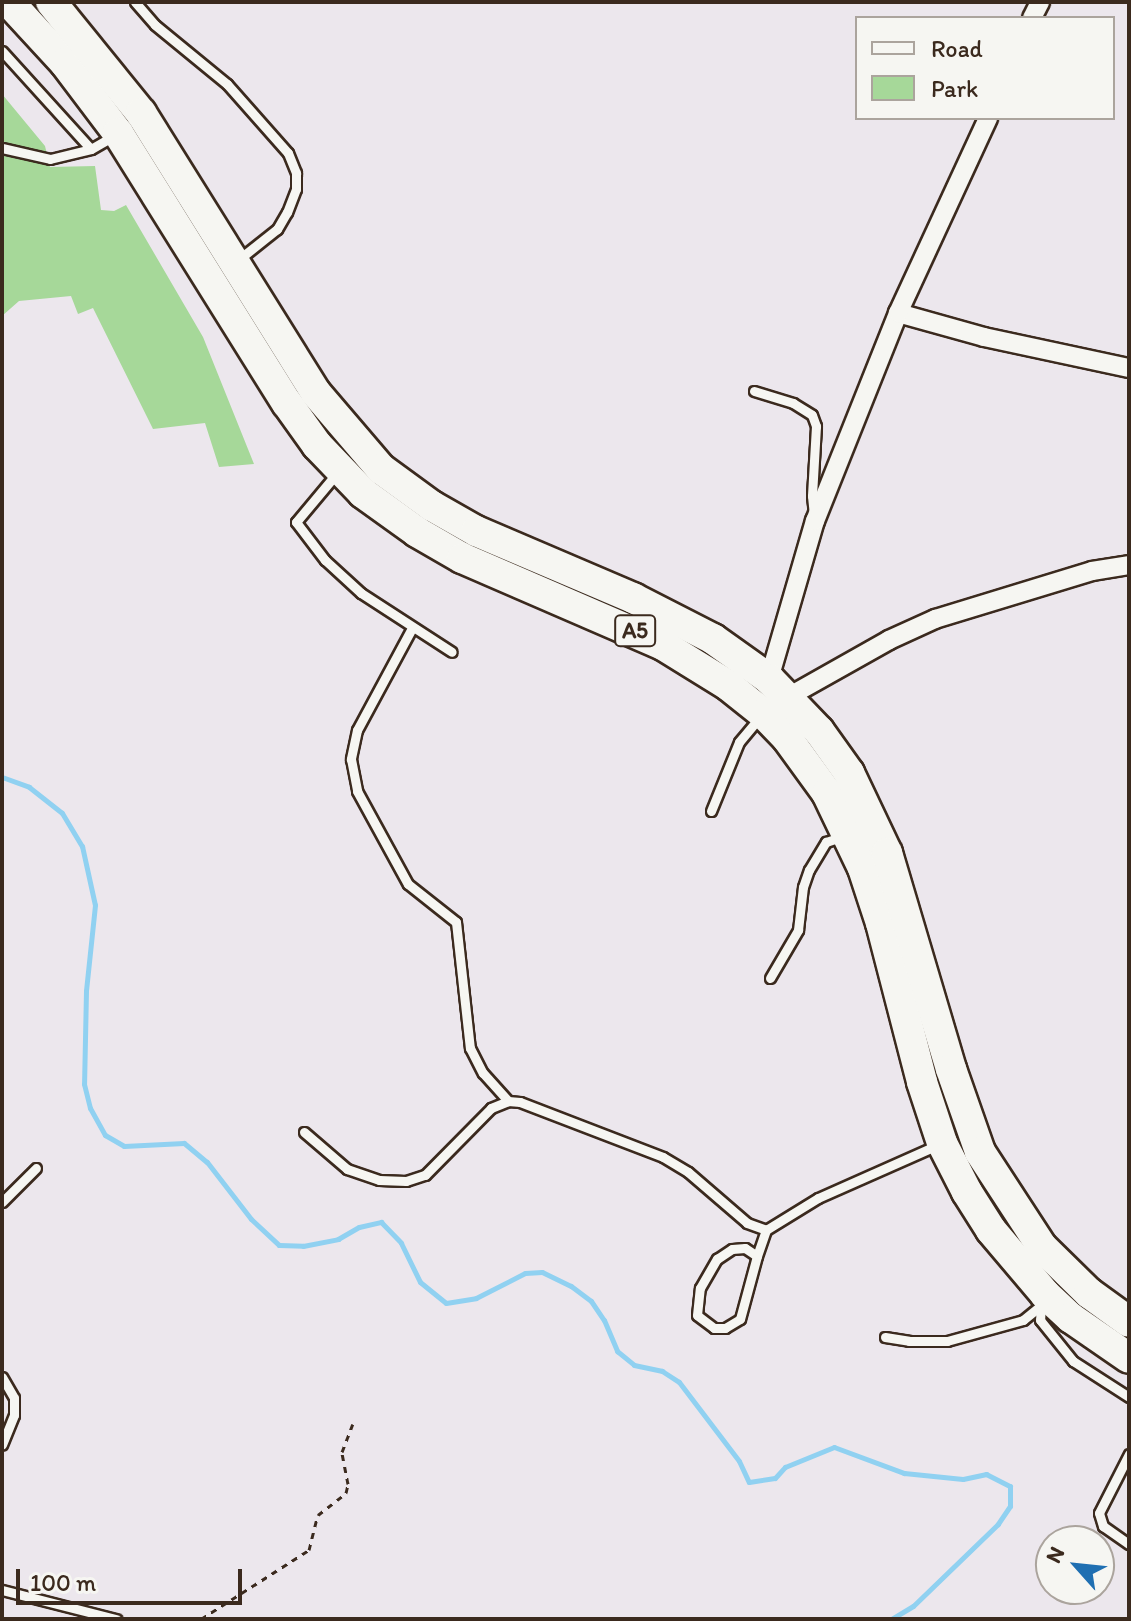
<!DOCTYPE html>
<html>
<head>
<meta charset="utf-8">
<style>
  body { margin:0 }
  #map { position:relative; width:1131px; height:1621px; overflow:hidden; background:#ece7ed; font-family:Itim,sans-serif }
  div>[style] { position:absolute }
  .green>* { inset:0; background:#a6d899 }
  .stream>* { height:5px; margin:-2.5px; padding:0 2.5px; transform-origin:2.5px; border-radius:2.5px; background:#90d1f1 }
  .path>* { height:3px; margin-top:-1.5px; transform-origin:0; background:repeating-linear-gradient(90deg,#3b2a1e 0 6px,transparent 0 12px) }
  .roads { filter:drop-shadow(2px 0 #3b2a1e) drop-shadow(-2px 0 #3b2a1e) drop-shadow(0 2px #3b2a1e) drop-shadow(0 -2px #3b2a1e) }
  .service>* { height:9px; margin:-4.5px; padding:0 4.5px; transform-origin:4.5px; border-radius:4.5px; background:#f6f6f2 }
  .minor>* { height:18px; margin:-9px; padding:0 9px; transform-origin:9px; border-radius:9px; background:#f6f6f2 }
  .trunk>* { height:30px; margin:-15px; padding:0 15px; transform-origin:15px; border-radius:15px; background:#f6f6f2 }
  span { translate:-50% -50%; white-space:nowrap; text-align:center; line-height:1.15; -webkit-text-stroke:6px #f6f6f2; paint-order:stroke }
  .shield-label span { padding:2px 6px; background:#f6f6f2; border:2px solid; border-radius:6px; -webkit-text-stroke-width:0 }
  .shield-label { font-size:22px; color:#3b2a1e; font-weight:700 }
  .frame { position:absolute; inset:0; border:4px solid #3b2a1e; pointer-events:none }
  .legend { position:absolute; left:855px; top:16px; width:260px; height:104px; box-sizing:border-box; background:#f6f6f2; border:2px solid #aba49d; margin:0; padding:10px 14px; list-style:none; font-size:24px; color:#3b2a1e }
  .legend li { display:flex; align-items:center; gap:16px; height:40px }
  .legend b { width:40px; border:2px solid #aba49d }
  .north { position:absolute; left:1035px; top:1525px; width:80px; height:80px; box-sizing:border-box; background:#f6f6f2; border:2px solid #aba49d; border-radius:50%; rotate:297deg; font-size:22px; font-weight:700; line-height:32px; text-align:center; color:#3b2a1e }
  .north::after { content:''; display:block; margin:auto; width:28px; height:36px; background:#1f6fb2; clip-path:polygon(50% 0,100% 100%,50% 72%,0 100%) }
  .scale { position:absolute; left:16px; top:1569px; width:226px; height:36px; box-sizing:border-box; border:4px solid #3b2a1e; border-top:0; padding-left:10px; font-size:24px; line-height:28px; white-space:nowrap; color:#3b2a1e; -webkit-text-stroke:6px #f6f6f2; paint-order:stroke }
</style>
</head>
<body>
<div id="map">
  <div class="green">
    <div style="clip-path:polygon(2px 94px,45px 146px,50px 167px,95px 166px,101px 210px,114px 211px,126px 205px,203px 337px,254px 464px,219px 467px,205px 423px,153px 429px,93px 308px,78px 314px,71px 296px,19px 301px,2px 316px)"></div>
  </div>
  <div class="stream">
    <div style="left:2px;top:777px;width:29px;rotate:20deg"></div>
    <div style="left:29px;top:787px;width:42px;rotate:38.2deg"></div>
    <div style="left:62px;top:813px;width:39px;rotate:59deg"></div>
    <div style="left:82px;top:846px;width:60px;rotate:77.6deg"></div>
    <div style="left:95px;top:905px;width:86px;rotate:96deg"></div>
    <div style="left:86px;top:991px;width:93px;rotate:91.2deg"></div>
    <div style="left:84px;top:1084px;width:25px;rotate:76deg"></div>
    <div style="left:90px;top:1108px;width:31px;rotate:61deg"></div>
    <div style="left:105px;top:1135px;width:22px;rotate:30deg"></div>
    <div style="left:124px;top:1146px;width:60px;rotate:-2.9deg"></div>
    <div style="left:184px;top:1143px;width:30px;rotate:40deg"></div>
    <div style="left:207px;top:1162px;width:72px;rotate:52.3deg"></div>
    <div style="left:251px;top:1219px;width:38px;rotate:43deg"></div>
    <div style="left:279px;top:1245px;width:24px;rotate:2deg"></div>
    <div style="left:303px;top:1246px;width:36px;rotate:-11deg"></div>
    <div style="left:338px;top:1239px;width:24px;rotate:-30deg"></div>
    <div style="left:359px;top:1227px;width:23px;rotate:-13deg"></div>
    <div style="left:381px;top:1222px;width:29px;rotate:46deg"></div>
    <div style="left:401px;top:1243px;width:43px;rotate:64deg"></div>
    <div style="left:420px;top:1282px;width:33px;rotate:39deg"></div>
    <div style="left:446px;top:1303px;width:30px;rotate:-9deg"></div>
    <div style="left:476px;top:1298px;width:55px;rotate:-27deg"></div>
    <div style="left:525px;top:1273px;width:17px;rotate:-3deg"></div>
    <div style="left:542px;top:1272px;width:32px;rotate:26deg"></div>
    <div style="left:571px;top:1286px;width:25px;rotate:37deg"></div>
    <div style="left:591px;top:1301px;width:23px;rotate:56deg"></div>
    <div style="left:604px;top:1320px;width:34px;rotate:67deg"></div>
    <div style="left:617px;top:1351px;width:22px;rotate:39deg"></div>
    <div style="left:634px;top:1365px;width:29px;rotate:12deg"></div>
    <div style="left:662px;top:1371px;width:20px;rotate:33deg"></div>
    <div style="left:679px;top:1382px;width:99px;rotate:52.8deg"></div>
    <div style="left:739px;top:1461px;width:23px;rotate:65deg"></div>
    <div style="left:749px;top:1482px;width:26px;rotate:-9deg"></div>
    <div style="left:775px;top:1478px;width:15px;rotate:-48deg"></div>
    <div style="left:785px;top:1467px;width:53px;rotate:-22.2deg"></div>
    <div style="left:834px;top:1447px;width:75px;rotate:20.4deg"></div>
    <div style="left:904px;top:1473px;width:59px;rotate:5.8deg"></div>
    <div style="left:963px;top:1479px;width:24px;rotate:-12deg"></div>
    <div style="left:986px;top:1474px;width:27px;rotate:27deg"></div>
    <div style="left:1010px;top:1486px;width:20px;rotate:90deg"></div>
    <div style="left:1010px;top:1506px;width:22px;rotate:124deg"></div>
    <div style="left:998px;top:1524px;width:118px;rotate:136deg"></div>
    <div style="left:913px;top:1606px;width:26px;rotate:149deg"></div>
  </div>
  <div class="path">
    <div style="left:201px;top:1619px;width:128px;rotate:-32.6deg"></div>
    <div style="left:309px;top:1550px;width:36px;rotate:-76deg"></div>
    <div style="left:318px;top:1515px;width:36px;rotate:-38deg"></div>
    <div style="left:346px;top:1493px;width:9px;rotate:-77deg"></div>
    <div style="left:348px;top:1484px;width:33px;rotate:-101deg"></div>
    <div style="left:342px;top:1452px;width:30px;rotate:-69deg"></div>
  </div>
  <div class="roads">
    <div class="service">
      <div style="left:135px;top:2px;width:30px;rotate:49deg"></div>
      <div style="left:155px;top:25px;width:93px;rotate:39.3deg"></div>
      <div style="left:227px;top:84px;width:92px;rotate:48.5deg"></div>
      <div style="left:288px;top:153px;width:22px;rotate:68deg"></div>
      <div style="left:296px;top:173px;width:16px;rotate:90deg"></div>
      <div style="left:296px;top:189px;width:25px;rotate:111deg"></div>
      <div style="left:287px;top:212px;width:20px;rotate:120deg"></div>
      <div style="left:277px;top:229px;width:50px;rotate:141.5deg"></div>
      <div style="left:2px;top:51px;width:132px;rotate:47.8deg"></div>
      <div style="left:91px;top:149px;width:28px;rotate:-30deg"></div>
      <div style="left:2px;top:148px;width:49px;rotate:12.9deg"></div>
      <div style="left:50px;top:159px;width:42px;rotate:-13.7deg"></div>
      <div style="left:754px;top:391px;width:41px;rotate:17.1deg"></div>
      <div style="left:793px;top:403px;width:22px;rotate:32deg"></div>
      <div style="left:812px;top:415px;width:12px;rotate:70deg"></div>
      <div style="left:816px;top:426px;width:70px;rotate:93.3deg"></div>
      <div style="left:812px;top:496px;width:18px;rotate:84deg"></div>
      <div style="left:337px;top:473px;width:64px;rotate:129.9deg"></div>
      <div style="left:296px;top:522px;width:48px;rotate:52.7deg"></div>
      <div style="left:325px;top:560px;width:49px;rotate:42.5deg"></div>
      <div style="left:361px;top:593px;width:108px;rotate:33deg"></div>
      <div style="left:412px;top:628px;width:116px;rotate:118.3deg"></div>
      <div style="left:357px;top:730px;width:30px;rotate:102deg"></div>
      <div style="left:351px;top:759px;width:33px;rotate:79deg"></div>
      <div style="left:357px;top:791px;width:106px;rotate:61.3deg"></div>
      <div style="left:408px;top:884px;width:61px;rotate:38.4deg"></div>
      <div style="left:456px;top:922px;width:127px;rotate:83.7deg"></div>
      <div style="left:470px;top:1048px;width:28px;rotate:63deg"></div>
      <div style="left:483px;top:1073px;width:38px;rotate:48deg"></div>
      <div style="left:711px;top:811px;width:74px;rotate:-67.9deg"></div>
      <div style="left:739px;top:742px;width:34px;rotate:-50deg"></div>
      <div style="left:770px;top:978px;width:56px;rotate:-59.7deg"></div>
      <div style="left:798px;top:930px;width:43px;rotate:-83.4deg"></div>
      <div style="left:803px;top:887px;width:18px;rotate:-71deg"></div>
      <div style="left:809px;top:870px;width:33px;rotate:-59deg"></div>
      <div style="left:826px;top:842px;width:18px;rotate:-19deg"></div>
      <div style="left:304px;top:1132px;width:57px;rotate:40.7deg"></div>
      <div style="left:347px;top:1169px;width:34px;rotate:19deg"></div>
      <div style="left:379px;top:1180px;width:27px;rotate:2deg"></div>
      <div style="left:406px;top:1181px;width:20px;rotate:-18deg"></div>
      <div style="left:425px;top:1175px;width:94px;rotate:-45.4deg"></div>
      <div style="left:491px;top:1108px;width:18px;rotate:-22deg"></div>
      <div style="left:508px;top:1101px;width:12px;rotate:5deg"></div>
      <div style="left:520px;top:1102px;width:153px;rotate:21deg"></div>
      <div style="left:663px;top:1157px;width:29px;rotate:31deg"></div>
      <div style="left:688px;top:1172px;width:78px;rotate:40.8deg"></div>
      <div style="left:747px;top:1223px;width:20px;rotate:20deg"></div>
      <div style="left:766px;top:1230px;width:61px;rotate:-31.6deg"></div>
      <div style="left:818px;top:1198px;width:133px;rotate:-23.9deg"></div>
      <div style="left:2px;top:1202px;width:48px;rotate:-45deg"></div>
      <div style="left:745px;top:1248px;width:14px;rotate:34deg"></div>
      <div style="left:757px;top:1256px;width:65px;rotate:105.1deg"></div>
      <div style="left:740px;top:1319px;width:17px;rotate:149deg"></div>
      <div style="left:725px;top:1328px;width:11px;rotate:180deg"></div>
      <div style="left:714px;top:1328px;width:21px;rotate:-143deg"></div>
      <div style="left:697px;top:1315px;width:27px;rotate:-84deg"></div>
      <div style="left:700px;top:1288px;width:34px;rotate:-60deg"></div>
      <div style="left:717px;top:1259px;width:18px;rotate:-34deg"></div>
      <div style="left:732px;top:1249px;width:13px;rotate:-4deg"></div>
      <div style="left:757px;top:1256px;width:28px;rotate:-71deg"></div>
      <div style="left:1041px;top:1303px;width:17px;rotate:93deg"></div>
      <div style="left:1040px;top:1320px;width:53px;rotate:51.2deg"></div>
      <div style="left:1073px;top:1361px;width:67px;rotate:32.7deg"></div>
      <div style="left:885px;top:1337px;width:24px;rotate:9deg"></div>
      <div style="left:909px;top:1341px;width:38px"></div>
      <div style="left:947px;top:1341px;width:79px;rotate:-15.4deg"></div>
      <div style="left:1023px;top:1320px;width:21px;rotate:-39deg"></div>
      <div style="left:2px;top:1377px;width:24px;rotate:60deg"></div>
      <div style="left:14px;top:1398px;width:17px;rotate:90deg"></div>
      <div style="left:14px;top:1415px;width:32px;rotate:112deg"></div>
      <div style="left:1129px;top:1454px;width:66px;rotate:117deg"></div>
      <div style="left:1099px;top:1513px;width:14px;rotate:73deg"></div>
      <div style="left:1103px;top:1526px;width:32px;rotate:35deg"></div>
      <div style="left:2px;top:1590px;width:118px;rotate:14.3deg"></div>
    </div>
    <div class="minor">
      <div style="left:1032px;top:18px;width:18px;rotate:-63deg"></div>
      <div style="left:898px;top:313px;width:89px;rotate:15.6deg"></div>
      <div style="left:984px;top:337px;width:148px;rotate:12.1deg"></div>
      <div style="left:769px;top:679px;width:165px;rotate:-73.8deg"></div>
      <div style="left:815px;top:521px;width:224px;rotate:-68.2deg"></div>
      <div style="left:898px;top:313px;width:215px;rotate:-65.2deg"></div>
      <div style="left:788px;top:697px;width:116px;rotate:-29.4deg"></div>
      <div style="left:889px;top:640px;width:51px;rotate:-24.5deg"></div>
      <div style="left:935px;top:619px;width:164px;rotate:-17deg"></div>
      <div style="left:1092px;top:571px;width:37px;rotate:-9deg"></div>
    </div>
    <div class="trunk">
      <div style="left:9px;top:2px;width:83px;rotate:47.4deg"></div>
      <div style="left:65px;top:63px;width:88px;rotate:52.9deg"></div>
      <div style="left:118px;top:133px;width:319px;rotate:58deg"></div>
      <div style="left:287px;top:403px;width:52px;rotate:54.5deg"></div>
      <div style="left:317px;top:445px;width:66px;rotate:46.2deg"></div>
      <div style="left:363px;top:493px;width:67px;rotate:35.8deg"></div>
      <div style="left:417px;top:532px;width:52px;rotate:30deg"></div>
      <div style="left:462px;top:558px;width:219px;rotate:23.4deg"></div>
      <div style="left:663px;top:645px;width:78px;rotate:31.8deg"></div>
      <div style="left:729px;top:686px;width:45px;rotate:38.7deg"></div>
      <div style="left:764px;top:714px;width:33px;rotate:46deg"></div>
      <div style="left:787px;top:738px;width:68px;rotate:54deg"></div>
      <div style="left:827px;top:793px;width:83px;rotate:64.4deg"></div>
      <div style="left:863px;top:868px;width:58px;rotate:71.9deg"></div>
      <div style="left:881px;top:923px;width:164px;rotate:75.5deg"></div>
      <div style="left:922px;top:1082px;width:64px;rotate:71.8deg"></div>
      <div style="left:942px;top:1143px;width:55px;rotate:63deg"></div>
      <div style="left:967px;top:1192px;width:45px;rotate:57.7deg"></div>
      <div style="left:991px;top:1230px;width:84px;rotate:49.8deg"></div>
      <div style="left:1045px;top:1294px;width:35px;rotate:43deg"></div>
      <div style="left:1071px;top:1318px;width:70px;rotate:34.6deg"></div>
      <div style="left:51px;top:2px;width:143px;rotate:51deg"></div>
      <div style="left:141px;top:113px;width:330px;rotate:58deg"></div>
      <div style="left:316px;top:393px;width:100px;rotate:49.5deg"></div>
      <div style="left:381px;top:469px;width:63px;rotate:36deg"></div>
      <div style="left:432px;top:506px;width:51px;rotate:29.6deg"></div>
      <div style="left:476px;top:531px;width:171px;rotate:23.1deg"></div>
      <div style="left:633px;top:598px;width:90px;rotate:27.1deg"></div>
      <div style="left:713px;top:639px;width:69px;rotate:35.5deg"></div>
      <div style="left:769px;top:679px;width:72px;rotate:46.1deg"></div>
      <div style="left:819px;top:731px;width:52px;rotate:54.5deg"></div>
      <div style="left:849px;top:773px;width:89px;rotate:64.6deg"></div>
      <div style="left:887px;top:853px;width:225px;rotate:73.5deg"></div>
      <div style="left:951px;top:1069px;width:88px;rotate:70.7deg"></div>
      <div style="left:980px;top:1152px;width:113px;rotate:56.9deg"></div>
      <div style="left:1042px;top:1247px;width:66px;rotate:44.4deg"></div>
      <div style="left:1089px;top:1293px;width:49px;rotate:35.9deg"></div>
    </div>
  </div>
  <div class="shield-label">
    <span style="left:635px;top:631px">A5</span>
  </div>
  <div class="frame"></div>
  <ul class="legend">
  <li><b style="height:10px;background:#f6f6f2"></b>Road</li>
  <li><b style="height:22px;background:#a6d899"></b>Park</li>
  </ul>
  <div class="north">N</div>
  <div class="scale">100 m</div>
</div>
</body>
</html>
